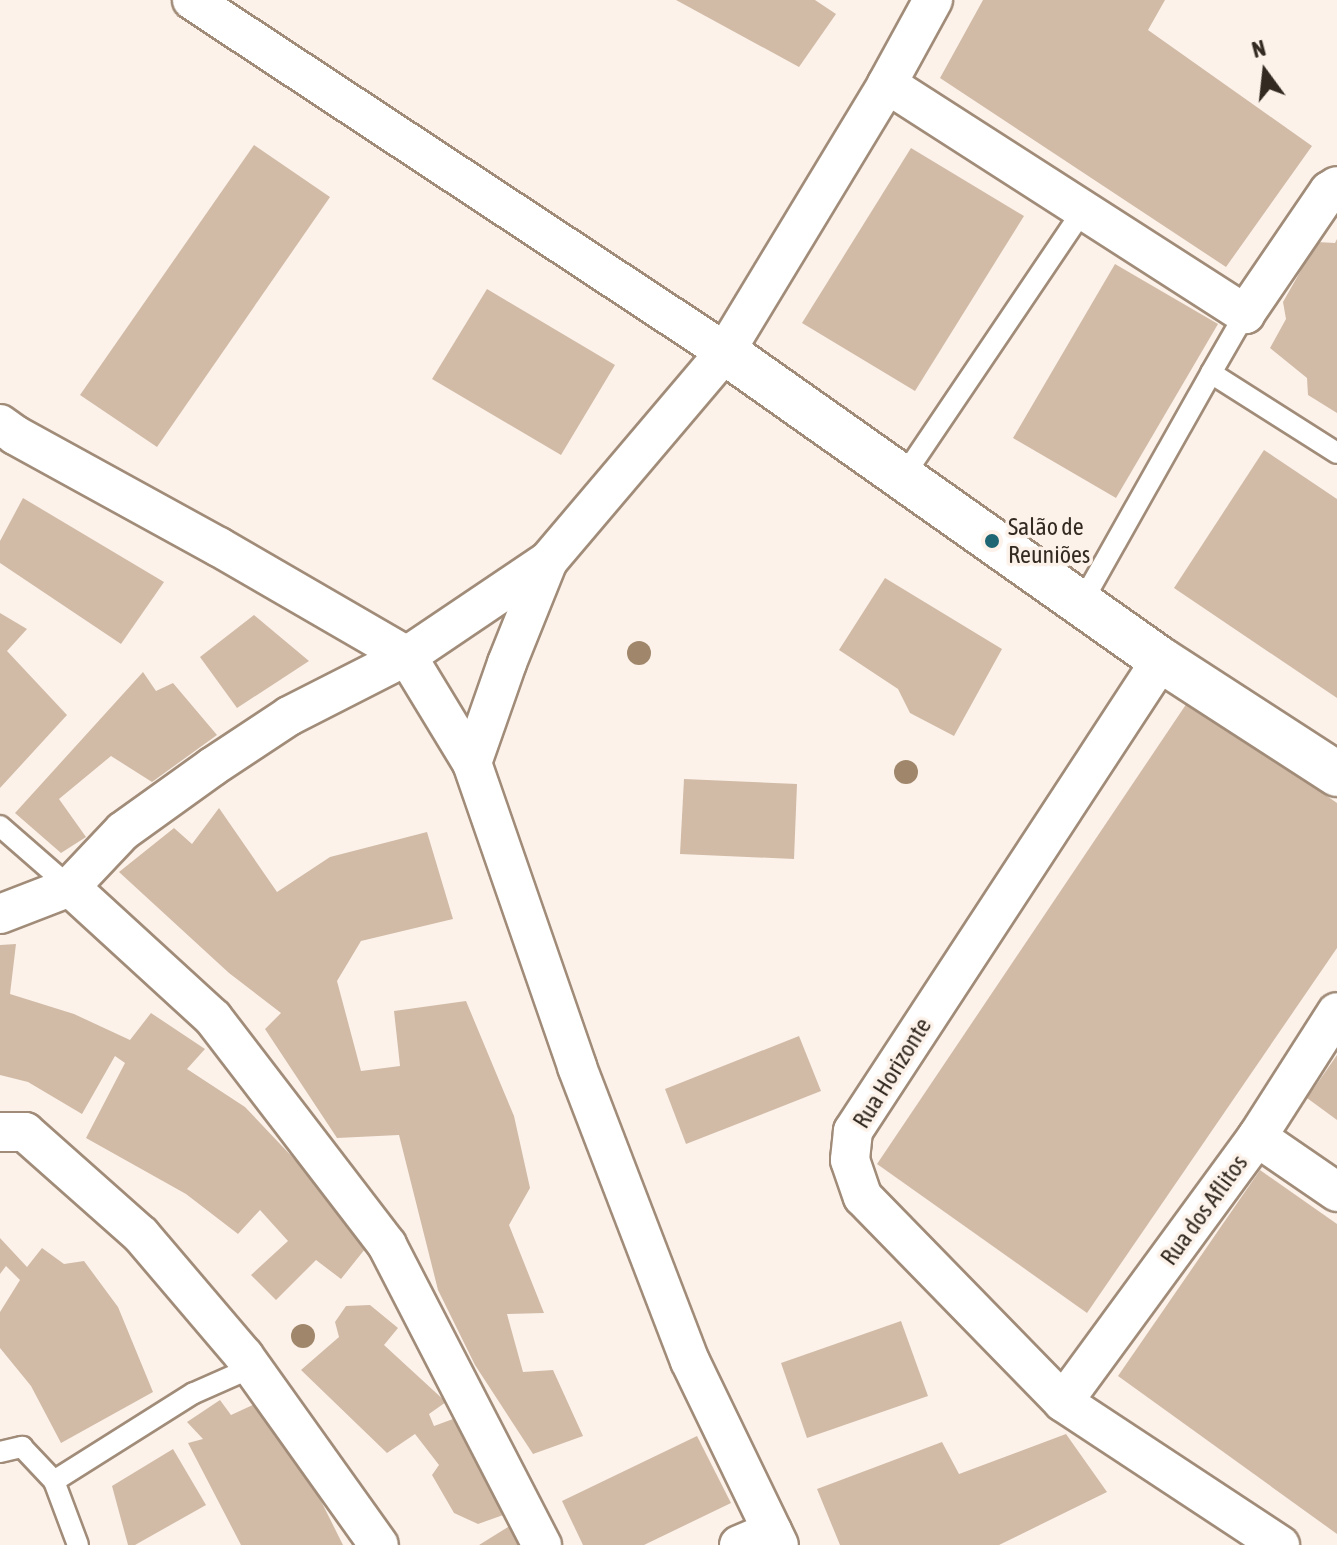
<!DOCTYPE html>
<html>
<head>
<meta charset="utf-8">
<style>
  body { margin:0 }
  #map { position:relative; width:1337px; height:1545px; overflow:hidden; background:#fcf2ea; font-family:"Asap Condensed",sans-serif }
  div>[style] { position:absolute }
  .building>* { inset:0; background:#d1bba7 }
  .roads { filter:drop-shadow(2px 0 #a18c79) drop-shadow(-2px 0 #a18c79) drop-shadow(0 2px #a18c79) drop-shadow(0 -2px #a18c79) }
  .lane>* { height:20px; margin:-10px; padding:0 10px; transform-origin:10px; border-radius:10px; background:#fff }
  .street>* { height:38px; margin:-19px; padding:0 19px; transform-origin:19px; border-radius:19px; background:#fff }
  .secondary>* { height:44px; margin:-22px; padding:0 22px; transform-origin:22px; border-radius:22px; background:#fff }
  .trees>* { width:24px; height:24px; margin:-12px; border-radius:50%; background:#a0876b }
  .dots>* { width:22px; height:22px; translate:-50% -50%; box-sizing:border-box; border:4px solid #fcf2ea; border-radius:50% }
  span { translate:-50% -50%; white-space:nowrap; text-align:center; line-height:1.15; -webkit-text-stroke:7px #fcf2ea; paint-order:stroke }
  .poi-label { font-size:24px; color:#332a22 }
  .left { translate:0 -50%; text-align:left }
  .street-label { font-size:24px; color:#332a22 }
  .north { position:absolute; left:1225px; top:32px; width:80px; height:80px; -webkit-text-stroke:6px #fcf2ea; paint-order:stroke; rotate:345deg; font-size:22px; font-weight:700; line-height:32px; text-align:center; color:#332a22 }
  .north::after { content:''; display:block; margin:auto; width:28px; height:36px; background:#332a22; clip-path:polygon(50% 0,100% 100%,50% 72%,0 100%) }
</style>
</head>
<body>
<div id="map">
  <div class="building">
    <div style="clip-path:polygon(676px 0,815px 0,836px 14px,799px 67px)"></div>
    <div style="clip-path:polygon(983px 0,1165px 0,1148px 30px,1312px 146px,1226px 267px,940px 78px)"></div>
    <div style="clip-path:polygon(254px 145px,330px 197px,157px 447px,80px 395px)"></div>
    <div style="clip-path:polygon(911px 148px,1024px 216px,915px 391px,802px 323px)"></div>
    <div style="clip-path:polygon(1337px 239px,1337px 413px,1308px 395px,1307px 378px,1270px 348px,1286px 319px,1283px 302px,1317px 242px,1335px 243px)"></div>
    <div style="clip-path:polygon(1115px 264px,1218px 324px,1116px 498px,1013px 438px)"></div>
    <div style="clip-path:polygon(487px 289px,615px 365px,561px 455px,432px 379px)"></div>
    <div style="clip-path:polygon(1264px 450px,1337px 499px,1337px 698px,1174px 588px)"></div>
    <div style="clip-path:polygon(23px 498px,164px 582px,121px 644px,0 563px,0 541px)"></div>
    <div style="clip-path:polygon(885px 578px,1002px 649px,954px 736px,910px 713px,898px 689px,839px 650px)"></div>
    <div style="clip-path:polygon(0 613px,27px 629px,7px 651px,67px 715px,0 788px)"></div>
    <div style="clip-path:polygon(254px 615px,309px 661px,237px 708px,200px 657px)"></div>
    <div style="clip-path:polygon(143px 672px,156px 691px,173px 683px,217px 735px,152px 782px,111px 756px,59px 799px,86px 837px,61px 853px,15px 813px)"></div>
    <div style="clip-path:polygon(1189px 700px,1337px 803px,1337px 948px,1087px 1313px,877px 1164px)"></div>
    <div style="clip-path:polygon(684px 779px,797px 784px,794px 859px,680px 854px)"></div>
    <div style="clip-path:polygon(219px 808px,277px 892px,330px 857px,427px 832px,453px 919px,361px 941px,337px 981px,361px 1071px,400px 1066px,394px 1011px,466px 1001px,514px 1116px,530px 1188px,509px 1225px,544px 1313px,507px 1314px,523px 1372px,553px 1370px,583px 1436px,533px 1454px,475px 1365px,438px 1290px,399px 1135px,337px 1138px,265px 1029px,281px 1013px,229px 973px,119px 872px,174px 828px,192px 844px)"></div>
    <div style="clip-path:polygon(16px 944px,10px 994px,74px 1014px,130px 1040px,151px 1013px,205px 1049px,187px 1069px,245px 1107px,316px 1182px,365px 1249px,341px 1279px,316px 1260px,276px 1300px,251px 1275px,288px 1241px,260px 1210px,238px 1234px,186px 1194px,86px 1138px,125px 1063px,115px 1056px,82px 1114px,28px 1082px,0 1075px,0 945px)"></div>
    <div style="clip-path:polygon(799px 1036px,821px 1091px,686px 1144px,665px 1089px)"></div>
    <div style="clip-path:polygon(1337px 1055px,1337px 1120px,1307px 1098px)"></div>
    <div style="clip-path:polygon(1260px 1170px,1337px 1224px,1337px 1534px,1118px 1376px)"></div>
    <div style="clip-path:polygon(0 1238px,27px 1267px,42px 1248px,64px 1264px,84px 1261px,118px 1307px,153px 1392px,61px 1443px,31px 1386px,0 1348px,0 1312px,20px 1280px,6px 1266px,0 1274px)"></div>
    <div style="clip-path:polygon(370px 1305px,398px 1328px,384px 1345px,446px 1402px,429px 1414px,434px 1426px,453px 1419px,506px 1514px,478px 1524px,454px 1513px,432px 1475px,439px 1465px,415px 1434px,387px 1453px,301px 1370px,339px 1337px,335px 1322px,346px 1306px)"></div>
    <div style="clip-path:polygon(901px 1321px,928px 1396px,807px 1438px,781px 1363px)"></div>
    <div style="clip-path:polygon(220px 1400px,231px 1415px,257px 1403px,302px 1463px,343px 1545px,241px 1545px,188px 1443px,203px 1439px,187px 1422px)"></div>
    <div style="clip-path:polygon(1066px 1434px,1107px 1492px,999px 1545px,840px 1545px,817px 1489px,942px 1442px,959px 1474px)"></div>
    <div style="clip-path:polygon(697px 1436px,731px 1503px,644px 1545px,583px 1545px,562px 1501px)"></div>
    <div style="clip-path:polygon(173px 1449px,206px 1505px,135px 1545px,128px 1545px,112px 1486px)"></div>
    <div style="clip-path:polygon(511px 1525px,522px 1545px,479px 1545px)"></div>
  </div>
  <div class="roads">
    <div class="lane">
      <div style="left:1245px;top:314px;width:68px;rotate:120deg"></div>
      <div style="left:1211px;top:373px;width:149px;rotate:32.4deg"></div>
      <div style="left:903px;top:477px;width:322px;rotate:-56deg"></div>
      <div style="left:1081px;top:604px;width:265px;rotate:-60.6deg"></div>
      <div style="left:0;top:826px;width:93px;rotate:41.1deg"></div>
      <div style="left:0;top:1452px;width:23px;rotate:-13deg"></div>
      <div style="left:22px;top:1447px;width:47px;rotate:46.7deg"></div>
      <div style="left:54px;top:1481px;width:68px;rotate:69.4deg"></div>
      <div style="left:54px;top:1481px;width:165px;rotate:-32.2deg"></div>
      <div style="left:194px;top:1393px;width:64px;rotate:-23.8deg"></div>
    </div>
    <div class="street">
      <div style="left:192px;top:0;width:639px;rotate:33.44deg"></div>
      <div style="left:887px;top:84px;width:426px;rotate:32.7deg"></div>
      <div style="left:1245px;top:314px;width:149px;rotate:-55.7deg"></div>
      <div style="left:1329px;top:191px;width:9px;rotate:-32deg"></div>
      <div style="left:0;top:424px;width:19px;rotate:36deg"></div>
      <div style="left:15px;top:435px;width:233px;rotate:28.8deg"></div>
      <div style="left:219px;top:547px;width:217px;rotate:30.1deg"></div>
      <div style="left:407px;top:656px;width:125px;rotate:58.7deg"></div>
      <div style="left:472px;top:763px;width:322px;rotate:70.9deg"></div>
      <div style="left:577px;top:1067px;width:315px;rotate:69deg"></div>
      <div style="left:690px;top:1361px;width:204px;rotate:64.2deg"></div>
      <div style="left:1161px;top:660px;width:563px;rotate:123.18deg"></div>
      <div style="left:853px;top:1131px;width:29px;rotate:96deg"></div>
      <div style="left:850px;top:1160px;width:39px;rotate:71deg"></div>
      <div style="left:863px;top:1197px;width:286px;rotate:45.7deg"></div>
      <div style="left:1063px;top:1402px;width:260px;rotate:33.4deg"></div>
      <div style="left:472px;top:763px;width:106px;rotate:-70.7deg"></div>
      <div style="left:507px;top:663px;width:110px;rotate:-68.1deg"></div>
      <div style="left:70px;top:887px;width:194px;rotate:42.5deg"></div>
      <div style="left:213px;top:1018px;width:286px;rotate:52.5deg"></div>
      <div style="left:387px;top:1245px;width:338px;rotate:62.7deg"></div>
      <div style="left:0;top:914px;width:75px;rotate:-21.1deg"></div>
      <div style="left:70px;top:887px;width:77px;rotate:-46.6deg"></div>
      <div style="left:123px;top:831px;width:110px;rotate:-35.7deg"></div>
      <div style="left:212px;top:767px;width:92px;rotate:-33.5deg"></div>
      <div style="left:289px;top:716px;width:132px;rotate:-27deg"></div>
      <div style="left:407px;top:656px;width:170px;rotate:-34deg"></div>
      <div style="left:548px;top:561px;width:274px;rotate:-49.7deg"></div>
      <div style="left:725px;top:352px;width:313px;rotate:-58.8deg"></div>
      <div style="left:887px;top:84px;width:96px;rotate:-61.3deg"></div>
      <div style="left:0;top:1132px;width:25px"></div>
      <div style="left:25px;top:1132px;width:155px;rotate:41.6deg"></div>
      <div style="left:141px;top:1235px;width:159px;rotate:49.6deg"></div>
      <div style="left:244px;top:1356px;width:232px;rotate:54.5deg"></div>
      <div style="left:1257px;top:1137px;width:97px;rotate:34.5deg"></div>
      <div style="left:1063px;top:1402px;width:328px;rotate:-53.8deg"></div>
      <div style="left:1257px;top:1137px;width:148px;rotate:-57.4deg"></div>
      <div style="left:739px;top:1545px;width:36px;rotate:-23deg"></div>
    </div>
    <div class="secondary">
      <div style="left:725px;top:352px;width:534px;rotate:35.24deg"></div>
      <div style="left:1161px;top:660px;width:210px;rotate:32.9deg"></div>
    </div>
  </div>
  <div class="trees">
    <div style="left:639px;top:653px"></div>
    <div style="left:906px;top:772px"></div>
    <div style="left:303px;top:1336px"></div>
  </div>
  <div class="dots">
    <div style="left:992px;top:541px;background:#1f6675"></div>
  </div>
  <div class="poi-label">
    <span class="left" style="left:1008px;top:541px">Salão de<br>Reuniões</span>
  </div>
  <div class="street-label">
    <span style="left:892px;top:1073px;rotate:-58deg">Rua Horizonte</span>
    <span style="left:1204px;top:1210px;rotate:-54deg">Rua dos Aflitos</span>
  </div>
  <div class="north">N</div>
</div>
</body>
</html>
